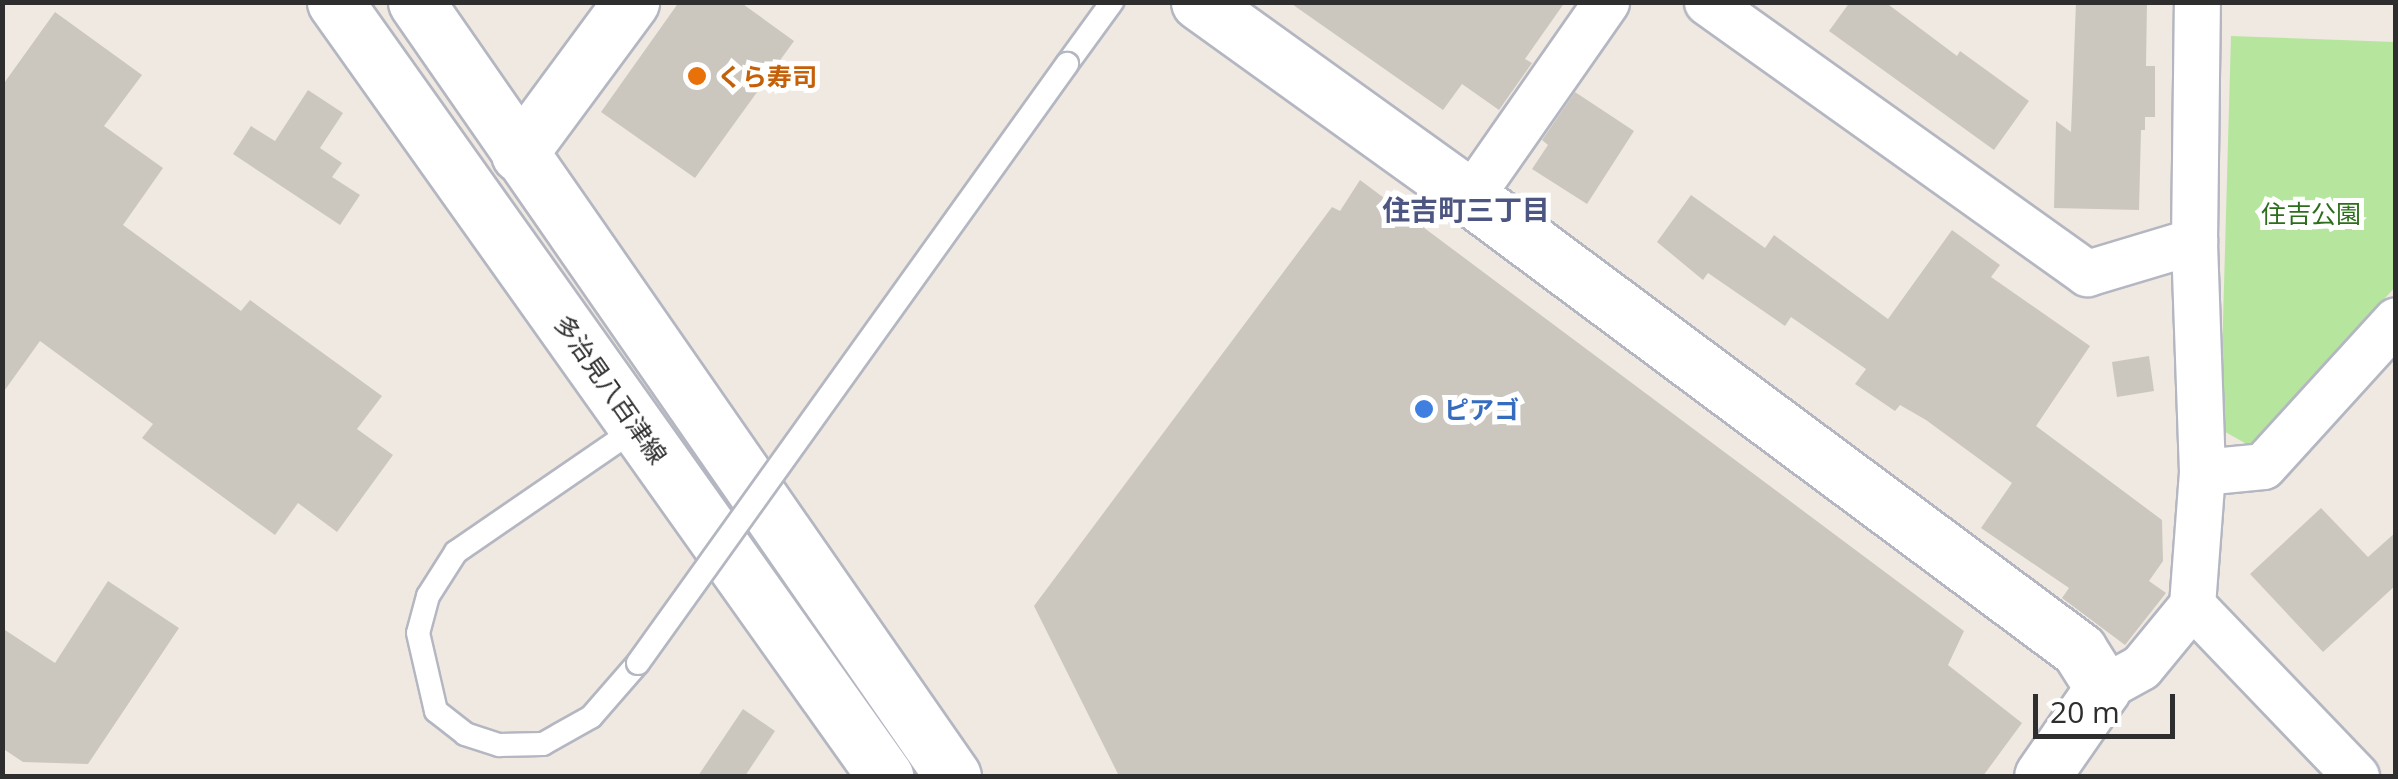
<!DOCTYPE html>
<html>
<head>
<meta charset="utf-8">
<style>
  body { margin:0 }
  #map { position:relative; width:2398px; height:779px; overflow:hidden; background:#efe9e1; font-family:"Open Sans","Noto Sans JP",sans-serif }
  div>[style] { position:absolute }
  .green>* { inset:0; background:#b6e59e }
  .building>* { inset:0; background:#cbc7bf }
  .roads { filter:drop-shadow(2px 0 #b4b7c1) drop-shadow(-2px 0 #b4b7c1) drop-shadow(0 2px #b4b7c1) drop-shadow(0 -2px #b4b7c1) }
  .lane>* { height:22px; margin:-11px; padding:0 11px; transform-origin:11px; border-radius:11px; background:#fff }
  .street>* { height:45px; margin:-22.5px; padding:0 22.5px; transform-origin:22.5px; border-radius:22.5px; background:#fff }
  .secondary>* { height:55px; margin:-27.5px; padding:0 27.5px; transform-origin:27.5px; border-radius:27.5px; background:#fff }
  .bridges { filter:drop-shadow(2px 0 #b4b7c1) drop-shadow(-2px 0 #b4b7c1) drop-shadow(0 2px #b4b7c1) drop-shadow(0 -2px #b4b7c1) }
  .lane-bridge>* { height:22px; margin:-11px; padding:0 11px; transform-origin:11px; border-radius:11px; background:#fff }
  .dots>* { width:28px; height:28px; translate:-50% -50%; box-sizing:border-box; border:5px solid #fff; border-radius:50% }
  span { translate:-50% -50%; white-space:nowrap; text-align:center; line-height:1.15; -webkit-text-stroke:10px #fff; paint-order:stroke }
  .food-label { font-size:25px; color:#c56008; font-weight:700 }
  .left { translate:0 -50%; text-align:left }
  .park-label { font-size:25px; color:#2c6e1b }
  .street-label { font-size:25px; color:#2e2e2e }
  .shop-label { font-size:25px; color:#366cbe; font-weight:700 }
  .neighbourhood-label { font-size:28px; color:#4d5680; font-weight:700 }
  .frame { position:absolute; inset:0; border:5px solid #2e2e2e; pointer-events:none }
  .scale { position:absolute; left:2033px; top:694px; width:142px; height:45px; box-sizing:border-box; border:5px solid #2e2e2e; border-top:0; padding-left:12px; font-size:30px; line-height:35px; white-space:nowrap; color:#2e2e2e; -webkit-text-stroke:8px #fff; paint-order:stroke }
</style>
</head>
<body>
<div id="map">
  <div class="green">
    <div style="clip-path:polygon(2231px 36px,2395px 42px,2395px 287px,2252px 447px,2220px 429px)"></div>
  </div>
  <div class="building">
    <div style="clip-path:polygon(679px 2px,740px 2px,794px 41px,695px 178px,601px 112px)"></div>
    <div style="clip-path:polygon(1289px 2px,1565px 2px,1525px 59px,1532px 63px,1499px 110px,1462px 84px,1443px 110px)"></div>
    <div style="clip-path:polygon(1850px 2px,1885px 2px,1957px 56px,1960px 51px,2029px 101px,1994px 150px,1829px 31px)"></div>
    <div style="clip-path:polygon(2076px 2px,2147px 2px,2146px 66px,2155px 66px,2155px 117px,2145px 117px,2145px 130px,2141px 130px,2139px 210px,2054px 208px,2056px 121px,2071px 132px)"></div>
    <div style="clip-path:polygon(55px 12px,142px 75px,104px 126px,163px 168px,123px 225px,241px 311px,250px 300px,382px 396px,357px 429px,393px 455px,337px 532px,298px 503px,275px 535px,142px 438px,153px 424px,40px 341px,2px 394px,2px 86px)"></div>
    <div style="clip-path:polygon(308px 90px,343px 113px,320px 148px,342px 163px,332px 177px,360px 195px,340px 225px,233px 154px,251px 126px,275px 141px)"></div>
    <div style="clip-path:polygon(1575px 92px,1634px 131px,1587px 204px,1532px 169px,1548px 145px,1542px 140px)"></div>
    <div style="clip-path:polygon(1360px 180px,1964px 631px,1948px 665px,2022px 723px,1983px 776px,1119px 776px,1034px 606px,1332px 207px,1340px 211px)"></div>
    <div style="clip-path:polygon(1691px 195px,1765px 248px,1774px 235px,1888px 319px,1952px 230px,2000px 265px,1991px 277px,2090px 346px,2036px 426px,2162px 520px,2163px 561px,2149px 581px,2166px 593px,2125px 645px,2062px 598px,2069px 588px,1981px 528px,2012px 483px,1926px 420px,1900px 405px,1895px 411px,1855px 384px,1866px 369px,1791px 317px,1785px 326px,1708px 273px,1703px 280px,1657px 242px)"></div>
    <div style="clip-path:polygon(2149px 356px,2154px 391px,2117px 397px,2112px 362px)"></div>
    <div style="clip-path:polygon(2321px 508px,2368px 557px,2396px 532px,2396px 585px,2323px 652px,2250px 574px)"></div>
    <div style="clip-path:polygon(108px 581px,179px 628px,88px 764px,23px 762px,2px 748px,2px 628px,55px 663px)"></div>
    <div style="clip-path:polygon(743px 709px,775px 731px,745px 776px,698px 776px)"></div>
  </div>
  <div class="roads">
    <div class="lane">
      <div style="left:1067px;top:64px;width:77px;rotate:-54deg"></div>
      <div style="left:638px;top:427px;width:221px;rotate:145.5deg"></div>
      <div style="left:456px;top:552px;width:52px;rotate:122.5deg"></div>
      <div style="left:428px;top:596px;width:38px;rotate:105deg"></div>
      <div style="left:418px;top:633px;width:80px;rotate:77deg"></div>
      <div style="left:436px;top:711px;width:37px;rotate:38deg"></div>
      <div style="left:465px;top:734px;width:36px;rotate:18deg"></div>
      <div style="left:499px;top:745px;width:44px;rotate:-1.3deg"></div>
      <div style="left:543px;top:744px;width:55px;rotate:-29.4deg"></div>
      <div style="left:591px;top:717px;width:72px;rotate:-49deg"></div>
    </div>
    <div class="street">
      <div style="left:1707px;top:2px;width:467px;rotate:35.5deg"></div>
      <div style="left:2087px;top:273px;width:112px;rotate:-16.7deg"></div>
      <div style="left:1470px;top:197px;width:238px;rotate:-55.1deg"></div>
      <div style="left:2202px;top:472px;width:61px;rotate:-5.6deg"></div>
      <div style="left:2263px;top:466px;width:197px;rotate:-47.7deg"></div>
      <div style="left:2192px;top:605px;width:237px;rotate:46.2deg"></div>
      <div style="left:2103px;top:688px;width:43px;rotate:-28.9deg"></div>
      <div style="left:2141px;top:667px;width:80px;rotate:-50.6deg"></div>
      <div style="left:2192px;top:605px;width:133px;rotate:-85.7deg"></div>
      <div style="left:2202px;top:472px;width:231px;rotate:-92deg"></div>
      <div style="left:2194px;top:241px;width:239px;rotate:-89.3deg"></div>
    </div>
    <div class="secondary">
      <div style="left:335px;top:2px;width:950px;rotate:54.6deg"></div>
      <div style="left:416px;top:2px;width:942px;rotate:55.25deg"></div>
      <div style="left:1199px;top:2px;width:334px;rotate:35.7deg"></div>
      <div style="left:1470px;top:197px;width:759px;rotate:36.64deg"></div>
      <div style="left:2079px;top:650px;width:45px;rotate:57.7deg"></div>
      <div style="left:2103px;top:688px;width:107px;rotate:124.7deg"></div>
      <div style="left:519px;top:154px;width:189px;rotate:-53.6deg"></div>
    </div>
  </div>
  <div class="bridges">
    <div class="lane-bridge">
      <div style="left:638px;top:663px;width:737px;rotate:-54.39deg"></div>
    </div>
  </div>
  <div class="dots">
    <div style="left:697px;top:76px;background:#e8710a"></div>
    <div style="left:1424px;top:409px;background:#3f7fe0"></div>
  </div>
  <div class="food-label">
    <span class="left" style="left:717px;top:76px">くら寿司</span>
  </div>
  <div class="park-label">
    <span style="left:2311px;top:213px">住吉公園</span>
  </div>
  <div class="street-label">
    <span style="left:611px;top:389px;rotate:55deg">多治見八百津線</span>
  </div>
  <div class="shop-label">
    <span class="left" style="left:1444px;top:409px">ピアゴ</span>
  </div>
  <div class="neighbourhood-label">
    <span style="left:1466px;top:209px">住吉町三丁目</span>
  </div>
  <div class="frame"></div>
  <div class="scale">20 m</div>
</div>
</body>
</html>
